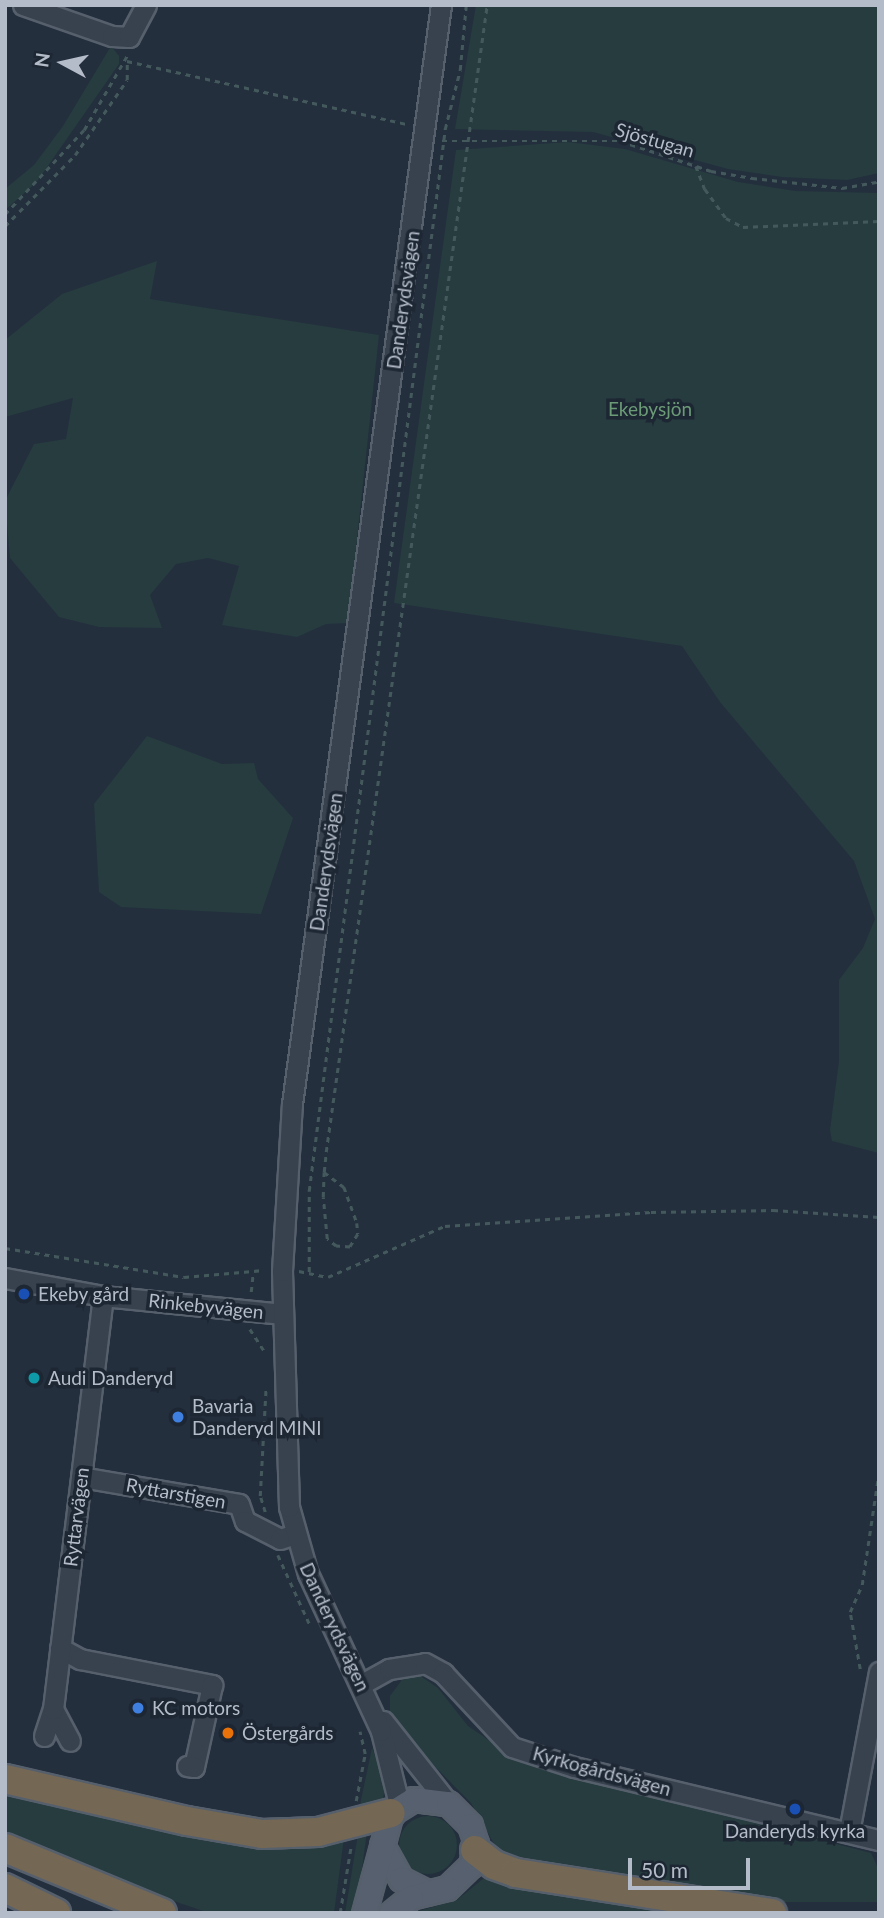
<!DOCTYPE html>
<html>
<head>
<meta charset="utf-8">
<style>
  body { margin:0 }
  #map { position:relative; width:884px; height:1918px; overflow:hidden; background:#242f3e; font-family:Lato,sans-serif }
  div>[style] { position:absolute }
  .green>* { inset:0; background:#263c3f }
  .round { border-radius:50% }
  .path>* { height:2.5px; margin-top:-1.25px; transform-origin:0; background:repeating-linear-gradient(90deg,#44595c 0 5px,transparent 0 10px) }
  .roads { filter:drop-shadow(2px 0 #565f6c) drop-shadow(-2px 0 #565f6c) drop-shadow(0 2px #565f6c) drop-shadow(0 -2px #565f6c) }
  .minor>* { height:19px; margin:-9.5px; padding:0 9.5px; transform-origin:9.5px; border-radius:9.5px; background:#38414e }
  .major>* { height:23px; margin:-11.5px; padding:0 11.5px; transform-origin:11.5px; border-radius:11.5px; background:#56606e }
  .highway>* { height:28px; margin:-14px; padding:0 14px; transform-origin:14px; border-radius:14px; background:#746855 }
  .dots>* { width:19px; height:19px; translate:-50% -50%; box-sizing:border-box; border:4px solid #1d2633; border-radius:50% }
  span { translate:-50% -50%; white-space:nowrap; text-align:center; line-height:1.15; -webkit-text-stroke:7px #1d2633; paint-order:stroke }
  .street-label { font-size:19px; color:#b4bcc9 }
  .park-label { font-size:19px; color:#6b9a76 }
  .poi-label { font-size:19px; color:#b4bcc9 }
  .left { translate:0 -50%; text-align:left }
  .frame { position:absolute; inset:0; border:7px solid #b4bcc9; pointer-events:none }
  .north { position:absolute; left:28px; top:28px; width:70px; height:70px; -webkit-text-stroke:5px #1d2633; paint-order:stroke; rotate:278deg; font-size:19px; font-weight:700; line-height:28px; text-align:center; color:#b4bcc9 }
  .north::after { content:''; display:block; margin:auto; width:24px; height:32px; background:#b4bcc9; clip-path:polygon(50% 0,100% 100%,50% 72%,0 100%) }
  .scale { position:absolute; left:628px; top:1858px; width:122px; height:32px; box-sizing:border-box; border:4px solid #b4bcc9; border-top:0; padding-left:9px; font-size:21px; line-height:24px; white-space:nowrap; color:#b4bcc9; -webkit-text-stroke:5px #1d2633; paint-order:stroke }
</style>
</head>
<body>
<div id="map">
  <div class="green">
    <div style="clip-path:polygon(476px 5px,879px 5px,879px 173px,847px 180px,782px 177px,728px 169px,593px 132px,455px 129px)"></div>
    <div style="clip-path:polygon(111px 46px,119px 56px,119px 64px,36px 183px,5px 210px,5px 189px,34px 165px,63px 126px)"></div>
    <div style="clip-path:polygon(568px 142px,625px 149px,738px 182px,795px 191px,879px 193px,879px 1153px,832px 1141px,830px 1130px,839px 1061px,839px 980px,863px 948px,875px 919px,854px 861px,720px 702px,682px 646px,394px 603px,456px 150px)"></div>
    <div style="clip-path:polygon(157px 261px,150px 299px,379px 335px,348px 623px,326px 624px,297px 637px,222px 625px,239px 566px,208px 558px,176px 564px,150px 595px,162px 628px,99px 627px,59px 617px,10px 558px,5px 501px,34px 444px,66px 439px,73px 398px,5px 417px,5px 340px,62px 294px)"></div>
    <div style="clip-path:polygon(147px 736px,222px 764px,254px 763px,258px 779px,293px 818px,261px 914px,121px 907px,99px 892px,94px 804px)"></div>
    <div style="clip-path:polygon(404px 1677px,422px 1677px,438px 1688px,468px 1726px,521px 1762px,871px 1853px,879px 1870px,879px 1902px,778px 1902px,535px 1863px,497px 1849px,471px 1803px,390px 1721px,390px 1696px)"></div>
    <div style="clip-path:polygon(372px 1748px,386px 1783px,383px 1799px,358px 1814px)"></div>
    <div style="clip-path:polygon(5px 1791px,344px 1838px,334px 1913px,209px 1913px,150px 1893px,5px 1832px)"></div>
    <div class="round" style="left:399px;top:1816px;width:58px;height:58px"></div>
    <div style="clip-path:polygon(367px 1831px,357px 1907px,355px 1913px,345px 1913px,358px 1834px)"></div>
    <div style="clip-path:polygon(484px 1878px,523px 1887px,678px 1913px,412px 1913px,457px 1900px)"></div>
  </div>
  <div class="path">
    <div style="left:442px;top:141px;width:179px"></div>
    <div style="left:621px;top:141px;width:95px;rotate:18.4deg"></div>
    <div style="left:711px;top:171px;width:42px;rotate:9.7deg"></div>
    <div style="left:752px;top:178px;width:91px;rotate:6.3deg"></div>
    <div style="left:842px;top:188px;width:36px;rotate:-10deg"></div>
    <div style="left:696px;top:166px;width:25px;rotate:69deg"></div>
    <div style="left:705px;top:189px;width:36px;rotate:54deg"></div>
    <div style="left:726px;top:218px;width:19px;rotate:28deg"></div>
    <div style="left:743px;top:227px;width:136px;rotate:-2.5deg"></div>
    <div style="left:5px;top:214px;width:115px;rotate:-46.8deg"></div>
    <div style="left:84px;top:130px;width:88px;rotate:-59.9deg"></div>
    <div style="left:5px;top:226px;width:100px;rotate:-45.4deg"></div>
    <div style="left:75px;top:155px;width:91px;rotate:-55.3deg"></div>
    <div style="left:127px;top:80px;width:19px;rotate:-90deg"></div>
    <div style="left:127px;top:61px;width:287px;rotate:12.7deg"></div>
    <div style="left:324px;top:1172px;width:25px;rotate:37deg"></div>
    <div style="left:344px;top:1187px;width:38px;rotate:70deg"></div>
    <div style="left:357px;top:1223px;width:11px;rotate:85deg"></div>
    <div style="left:358px;top:1234px;width:15px;rotate:122deg"></div>
    <div style="left:350px;top:1247px;width:14px;rotate:-176deg"></div>
    <div style="left:336px;top:1246px;width:11px;rotate:-142deg"></div>
    <div style="left:327px;top:1239px;width:42px;rotate:-95.4deg"></div>
    <div style="left:323px;top:1197px;width:25px;rotate:-88deg"></div>
    <div style="left:324px;top:1172px;width:20px;rotate:-84deg"></div>
    <div style="left:326px;top:1152px;width:1158px;rotate:-82.01deg"></div>
    <div style="left:5px;top:1248px;width:181px;rotate:9.2deg"></div>
    <div style="left:184px;top:1277px;width:80px;rotate:-5deg"></div>
    <div style="left:299px;top:1271px;width:30px;rotate:12deg"></div>
    <div style="left:328px;top:1277px;width:128px;rotate:-23.6deg"></div>
    <div style="left:445px;top:1226px;width:206px;rotate:-3.9deg"></div>
    <div style="left:651px;top:1212px;width:122px;rotate:-0.9deg"></div>
    <div style="left:773px;top:1210px;width:106px;rotate:3.8deg"></div>
    <div style="left:309px;top:1272px;width:81px;rotate:-90deg"></div>
    <div style="left:309px;top:1191px;width:1071px;rotate:-82.7deg"></div>
    <div style="left:445px;top:129px;width:61px;rotate:-75.7deg"></div>
    <div style="left:460px;top:70px;width:65px;rotate:-84.7deg"></div>
    <div style="left:251px;top:1292px;width:18px;rotate:-84deg"></div>
    <div style="left:250px;top:1329px;width:27px;rotate:57deg"></div>
    <div style="left:265px;top:1512px;width:17px;rotate:-107deg"></div>
    <div style="left:260px;top:1496px;width:110px;rotate:-86.9deg"></div>
    <div style="left:278px;top:1555px;width:77px;rotate:65.4deg"></div>
    <div style="left:860px;top:1669px;width:58px;rotate:-100deg"></div>
    <div style="left:850px;top:1612px;width:30px;rotate:-66deg"></div>
    <div style="left:862px;top:1585px;width:115px;rotate:-81.5deg"></div>
    <div style="left:356px;top:1801px;width:48px;rotate:-79.2deg"></div>
    <div style="left:365px;top:1754px;width:23px;rotate:-103deg"></div>
    <div style="left:340px;top:1913px;width:68px;rotate:-80.7deg"></div>
  </div>
  <div class="roads">
    <div class="minor">
      <div style="left:23px;top:5px;width:94px;rotate:19.2deg"></div>
      <div style="left:112px;top:36px;width:17px;rotate:3deg"></div>
      <div style="left:129px;top:37px;width:36px;rotate:-62deg"></div>
      <div style="left:5px;top:1278px;width:100px;rotate:10.4deg"></div>
      <div style="left:103px;top:1296px;width:181px;rotate:5.7deg"></div>
      <div style="left:81px;top:1477px;width:160px;rotate:9.7deg"></div>
      <div style="left:239px;top:1504px;width:18px;rotate:71deg"></div>
      <div style="left:245px;top:1521px;width:39px;rotate:27deg"></div>
      <div style="left:280px;top:1539px;width:16px;rotate:-18deg"></div>
      <div style="left:60px;top:1648px;width:23px;rotate:29deg"></div>
      <div style="left:80px;top:1659px;width:135px;rotate:11.1deg"></div>
      <div style="left:212px;top:1685px;width:84px;rotate:102.4deg"></div>
      <div style="left:194px;top:1767px;width:7px;rotate:-172deg"></div>
      <div style="left:360px;top:1685px;width:33px;rotate:-29deg"></div>
      <div style="left:389px;top:1669px;width:36px;rotate:-9deg"></div>
      <div style="left:425px;top:1663px;width:21px;rotate:29deg"></div>
      <div style="left:443px;top:1673px;width:101px;rotate:47deg"></div>
      <div style="left:512px;top:1747px;width:65px;rotate:17.9deg"></div>
      <div style="left:574px;top:1767px;width:314px;rotate:13.5deg"></div>
      <div style="left:53px;top:1709px;width:36px;rotate:62deg"></div>
      <div style="left:383px;top:1721px;width:105px;rotate:51.6deg"></div>
      <div style="left:44px;top:1736px;width:28px;rotate:-72deg"></div>
      <div style="left:53px;top:1709px;width:416px;rotate:-83.1deg"></div>
      <div style="left:399px;top:1804px;width:75px;rotate:-103.9deg"></div>
      <div style="left:381px;top:1731px;width:173px;rotate:-114.9deg"></div>
      <div style="left:308px;top:1574px;width:70px;rotate:-105.8deg"></div>
      <div style="left:289px;top:1507px;width:236px;rotate:-91.7deg"></div>
      <div style="left:282px;top:1271px;width:167px;rotate:-86.6deg"></div>
      <div style="left:292px;top:1104px;width:1109px;rotate:-82.28deg"></div>
      <div style="left:849px;top:1832px;width:163px;rotate:-79.4deg"></div>
    </div>
    <div class="major">
      <div style="left:382px;top:1845px;width:39px;rotate:61deg"></div>
      <div style="left:401px;top:1879px;width:30px;rotate:27deg"></div>
      <div style="left:364px;top:1913px;width:104px;rotate:-74.9deg"></div>
      <div style="left:391px;top:1813px;width:26px;rotate:-32deg"></div>
      <div style="left:413px;top:1799px;width:35px;rotate:7deg"></div>
      <div style="left:448px;top:1803px;width:31px;rotate:45deg"></div>
      <div style="left:470px;top:1825px;width:19px;rotate:72deg"></div>
      <div style="left:476px;top:1843px;width:23px;rotate:103deg"></div>
      <div style="left:471px;top:1865px;width:33px;rotate:136deg"></div>
      <div style="left:447px;top:1888px;width:37px;rotate:166deg"></div>
      <div style="left:411px;top:1897px;width:26px;rotate:141deg"></div>
    </div>
    <div class="highway">
      <div style="left:5px;top:1779px;width:187px;rotate:13deg"></div>
      <div style="left:187px;top:1821px;width:76px;rotate:9.8deg"></div>
      <div style="left:262px;top:1834px;width:56px;rotate:-2deg"></div>
      <div style="left:318px;top:1832px;width:75px;rotate:-14.6deg"></div>
      <div style="left:5px;top:1848px;width:170px;rotate:22.5deg"></div>
      <div style="left:475px;top:1850px;width:24px;rotate:38deg"></div>
      <div style="left:494px;top:1865px;width:23px;rotate:20deg"></div>
      <div style="left:516px;top:1873px;width:259px;rotate:8.9deg"></div>
      <div style="left:5px;top:1888px;width:57px;rotate:26.1deg"></div>
    </div>
  </div>
  <div class="dots">
    <div style="left:24px;top:1294px;background:#1a4fb4"></div>
    <div style="left:34px;top:1378px;background:#0f9aa8"></div>
    <div style="left:178px;top:1417px;background:#3f7fe0"></div>
    <div style="left:138px;top:1708px;background:#3f7fe0"></div>
    <div style="left:228px;top:1733px;background:#e8710a"></div>
    <div style="left:795px;top:1809px;background:#1a4fb4"></div>
  </div>
  <div class="street-label">
    <span style="left:655px;top:140px;rotate:16deg">Sjöstugan</span>
    <span style="left:403px;top:300px;rotate:-82deg">Danderydsvägen</span>
    <span style="left:326px;top:862px;rotate:-82deg">Danderydsvägen</span>
    <span style="left:206px;top:1306px;rotate:6deg">Rinkebyvägen</span>
    <span style="left:176px;top:1493px;rotate:10deg">Ryttarstigen</span>
    <span style="left:76px;top:1517px;rotate:-83deg">Ryttarvägen</span>
    <span style="left:335px;top:1627px;rotate:65deg">Danderydsvägen</span>
    <span style="left:602px;top:1771px;rotate:15deg">Kyrkogårdsvägen</span>
  </div>
  <div class="park-label">
    <span style="left:650px;top:409px">Ekebysjön</span>
  </div>
  <div class="poi-label">
    <span class="left" style="left:38px;top:1294px">Ekeby gård</span>
    <span class="left" style="left:48px;top:1378px">Audi Danderyd</span>
    <span class="left" style="left:192px;top:1417px">Bavaria<br>Danderyd MINI</span>
    <span class="left" style="left:152px;top:1708px">KC motors</span>
    <span class="left" style="left:242px;top:1733px">Östergårds</span>
    <span style="left:795px;top:1831px">Danderyds kyrka</span>
  </div>
  <div class="frame"></div>
  <div class="north">N</div>
  <div class="scale">50 m</div>
</div>
</body>
</html>
